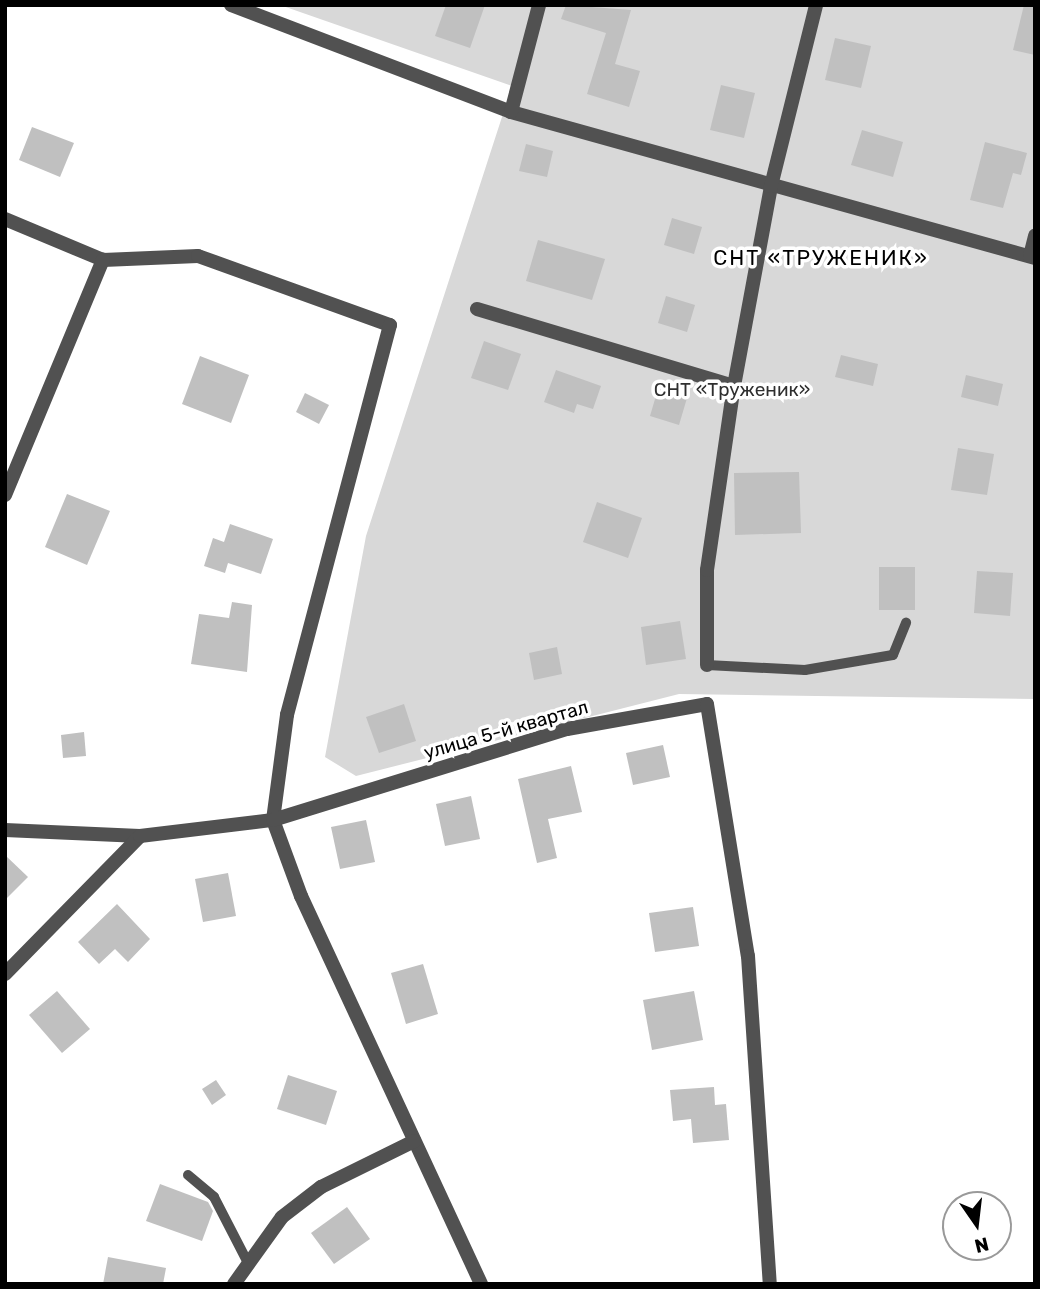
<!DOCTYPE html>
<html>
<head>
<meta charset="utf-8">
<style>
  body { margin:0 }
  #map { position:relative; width:1040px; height:1289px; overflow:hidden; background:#fff; font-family:Rubik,sans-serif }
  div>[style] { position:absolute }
  .green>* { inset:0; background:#d8d8d8 }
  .building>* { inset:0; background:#c0c0c0 }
  .lane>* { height:10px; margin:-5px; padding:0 5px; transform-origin:5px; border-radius:5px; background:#515151 }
  .street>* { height:14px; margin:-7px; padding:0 7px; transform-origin:7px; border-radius:7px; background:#515151 }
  span { translate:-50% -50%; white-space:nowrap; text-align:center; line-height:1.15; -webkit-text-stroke:7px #fff; paint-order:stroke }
  .park-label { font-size:19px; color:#2f2f2f }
  .street-label { font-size:19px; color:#000 }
  .neighbourhood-label { font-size:21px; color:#000; letter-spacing:2px }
  .frame { position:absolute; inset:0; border:7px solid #000; pointer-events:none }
  .north { position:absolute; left:942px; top:1191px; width:70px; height:70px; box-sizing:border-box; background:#fff; border:2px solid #999; border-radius:50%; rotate:166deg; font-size:19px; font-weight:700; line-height:28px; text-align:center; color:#000 }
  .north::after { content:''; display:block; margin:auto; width:24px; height:32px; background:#000; clip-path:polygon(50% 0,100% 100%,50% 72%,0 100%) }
</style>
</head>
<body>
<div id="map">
  <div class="green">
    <div style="clip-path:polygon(280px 5px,1035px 5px,1035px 699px,679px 694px,356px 776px,325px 757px,366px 536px,512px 86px)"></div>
  </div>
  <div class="building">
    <div style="clip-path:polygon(446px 5px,485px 5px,470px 48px,435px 36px)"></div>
    <div style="clip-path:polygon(566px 5px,631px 10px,615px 64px,640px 71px,629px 107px,587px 94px,606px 33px,561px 19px)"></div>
    <div style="clip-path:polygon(1024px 5px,1035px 5px,1035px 55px,1013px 50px)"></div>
    <div style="clip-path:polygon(835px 38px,871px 46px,861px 88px,825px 80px)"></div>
    <div style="clip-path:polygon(721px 85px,755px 93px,744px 138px,710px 130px)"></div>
    <div style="clip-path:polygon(32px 127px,74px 143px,60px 177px,19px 160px)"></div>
    <div style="clip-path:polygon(862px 130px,903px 142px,893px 177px,851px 165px)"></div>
    <div style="clip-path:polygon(985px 142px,1027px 153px,1021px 175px,1013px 173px,1003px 208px,970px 200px)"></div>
    <div style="clip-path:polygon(526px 144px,553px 151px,547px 177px,519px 171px)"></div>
    <div style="clip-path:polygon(672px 218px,702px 227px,694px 254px,664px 245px)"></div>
    <div style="clip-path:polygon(538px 240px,605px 259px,592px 300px,526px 281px)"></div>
    <div style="clip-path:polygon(666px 296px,695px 305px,687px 332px,658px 323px)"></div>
    <div style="clip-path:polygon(484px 341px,521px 354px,508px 390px,471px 378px)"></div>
    <div style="clip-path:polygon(841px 355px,878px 364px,873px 386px,835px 377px)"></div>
    <div style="clip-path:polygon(200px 356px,249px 375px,231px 423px,182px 404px)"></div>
    <div style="clip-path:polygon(556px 370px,601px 386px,593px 409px,577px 404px,574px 413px,544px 402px)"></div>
    <div style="clip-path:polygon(966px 375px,1003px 384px,998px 406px,961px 397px)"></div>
    <div style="clip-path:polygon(658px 389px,687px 398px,679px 425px,650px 416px)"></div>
    <div style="clip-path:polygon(305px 393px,329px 405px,319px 424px,296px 412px)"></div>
    <div style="clip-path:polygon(958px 448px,994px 454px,987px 495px,951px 490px)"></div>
    <div style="clip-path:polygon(799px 472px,801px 533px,735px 535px,734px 473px)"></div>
    <div style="clip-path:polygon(67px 494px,110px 511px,87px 565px,45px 547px)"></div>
    <div style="clip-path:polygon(597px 502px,642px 518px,628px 558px,583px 542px)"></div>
    <div style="clip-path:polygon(230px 524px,273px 539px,261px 574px,228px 563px,225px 573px,204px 566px,213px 538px,224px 542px)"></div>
    <div style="clip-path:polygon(879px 567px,915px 567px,915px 610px,879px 610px)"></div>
    <div style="clip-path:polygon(977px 571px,1013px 573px,1010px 616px,974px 613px)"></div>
    <div style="clip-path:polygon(232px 602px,252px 605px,247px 672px,191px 664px,199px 614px,229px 618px)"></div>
    <div style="clip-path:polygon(680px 621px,686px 659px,646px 665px,641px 627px)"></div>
    <div style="clip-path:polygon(557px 647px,562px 674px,534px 680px,529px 653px)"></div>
    <div style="clip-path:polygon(404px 704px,416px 741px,379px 753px,366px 717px)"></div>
    <div style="clip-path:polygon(84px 732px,86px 756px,63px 758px,61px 735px)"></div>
    <div style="clip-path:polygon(663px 745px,670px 777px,633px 785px,626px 753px)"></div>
    <div style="clip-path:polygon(571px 766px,582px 812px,548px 819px,557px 858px,537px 863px,518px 779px)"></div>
    <div style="clip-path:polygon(471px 796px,480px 839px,445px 846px,436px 804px)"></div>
    <div style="clip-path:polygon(366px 820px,375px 862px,340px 869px,331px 827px)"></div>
    <div style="clip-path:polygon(5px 855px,28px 877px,5px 900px)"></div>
    <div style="clip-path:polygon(228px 873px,236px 916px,203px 922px,195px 879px)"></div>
    <div style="clip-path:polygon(117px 904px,150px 939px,128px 962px,115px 949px,99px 964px,78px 942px)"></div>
    <div style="clip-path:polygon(693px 907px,699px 946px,655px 952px,649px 913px)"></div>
    <div style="clip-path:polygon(423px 964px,438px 1014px,406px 1024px,391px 973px)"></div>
    <div style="clip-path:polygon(57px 991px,90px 1029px,62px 1053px,29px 1015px)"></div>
    <div style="clip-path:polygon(694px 991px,703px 1040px,652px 1050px,643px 1000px)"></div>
    <div style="clip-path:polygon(288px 1075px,337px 1091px,326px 1125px,277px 1109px)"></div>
    <div style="clip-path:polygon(216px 1080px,226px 1095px,212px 1105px,202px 1089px)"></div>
    <div style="clip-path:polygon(714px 1087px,715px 1105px,726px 1104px,729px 1140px,693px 1143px,691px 1119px,673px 1121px,670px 1090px)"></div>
    <div style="clip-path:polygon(160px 1184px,208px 1202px,213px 1211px,202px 1241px,146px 1221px)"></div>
    <div style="clip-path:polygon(347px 1207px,370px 1239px,334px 1264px,311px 1233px)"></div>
    <div style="clip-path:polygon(108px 1257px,166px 1268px,163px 1284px,103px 1284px)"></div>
  </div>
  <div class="lane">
    <div style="left:707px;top:665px;width:98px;rotate:2.9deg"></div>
    <div style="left:805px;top:670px;width:89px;rotate:-9.7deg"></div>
    <div style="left:893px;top:655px;width:35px;rotate:-68deg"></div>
    <div style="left:188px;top:1175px;width:34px;rotate:40deg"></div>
    <div style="left:214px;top:1197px;width:70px;rotate:62.7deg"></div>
  </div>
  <div class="street">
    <div style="left:231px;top:5px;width:300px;rotate:20.9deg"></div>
    <div style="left:511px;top:112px;width:544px;rotate:15.57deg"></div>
    <div style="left:511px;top:112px;width:111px;rotate:-75.3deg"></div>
    <div style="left:5px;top:219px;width:106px;rotate:22.7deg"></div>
    <div style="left:1030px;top:256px;width:21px;rotate:-76deg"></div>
    <div style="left:103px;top:260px;width:95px;rotate:-2.4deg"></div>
    <div style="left:198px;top:256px;width:204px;rotate:19.8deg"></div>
    <div style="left:390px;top:325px;width:403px;rotate:104.8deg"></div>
    <div style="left:287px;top:715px;width:106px;rotate:97.6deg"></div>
    <div style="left:273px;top:820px;width:81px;rotate:69.8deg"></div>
    <div style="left:301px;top:896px;width:428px;rotate:65.1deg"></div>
    <div style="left:477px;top:309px;width:268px;rotate:16.7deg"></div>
    <div style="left:5px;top:495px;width:255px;rotate:-67.4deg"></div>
    <div style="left:707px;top:665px;width:95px;rotate:-90deg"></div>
    <div style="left:707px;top:570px;width:186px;rotate:-81.7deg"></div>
    <div style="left:734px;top:386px;width:203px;rotate:-79.5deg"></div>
    <div style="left:771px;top:186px;width:187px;rotate:-76deg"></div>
    <div style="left:5px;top:830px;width:135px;rotate:2.5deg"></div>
    <div style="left:5px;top:974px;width:193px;rotate:-45.6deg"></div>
    <div style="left:140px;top:836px;width:134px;rotate:-6.9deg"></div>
    <div style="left:273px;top:820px;width:308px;rotate:-17.2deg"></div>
    <div style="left:567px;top:729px;width:142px;rotate:-10.1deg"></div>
    <div style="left:707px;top:704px;width:255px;rotate:80.8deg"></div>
    <div style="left:748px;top:956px;width:329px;rotate:86.2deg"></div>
    <div style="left:234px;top:1284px;width:82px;rotate:-54.4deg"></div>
    <div style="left:282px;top:1217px;width:49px;rotate:-37.6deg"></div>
    <div style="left:321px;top:1187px;width:104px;rotate:-26.3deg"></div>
  </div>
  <div class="park-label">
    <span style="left:732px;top:390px">СНТ «Труженик»</span>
  </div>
  <div class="street-label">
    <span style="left:506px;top:730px;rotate:-16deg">улица 5-й квартал</span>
  </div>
  <div class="neighbourhood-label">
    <span style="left:821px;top:258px">СНТ «ТРУЖЕНИК»</span>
  </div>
  <div class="frame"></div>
  <div class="north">N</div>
</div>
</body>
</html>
